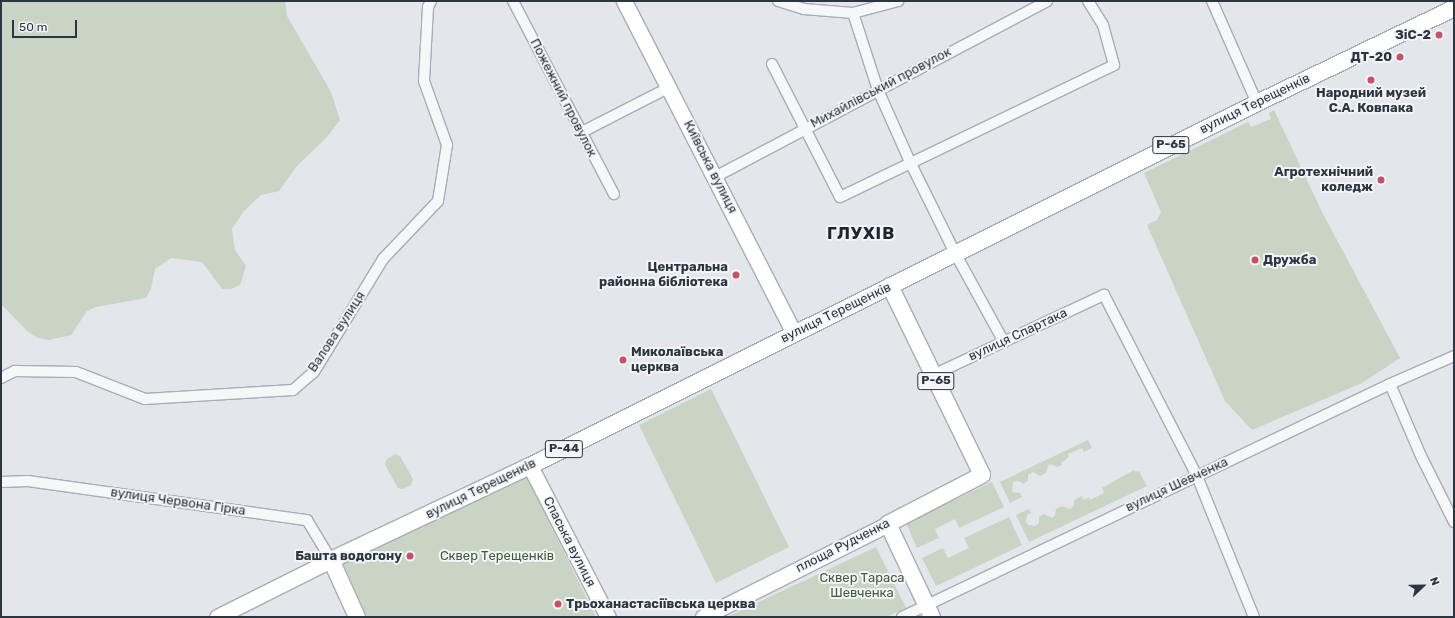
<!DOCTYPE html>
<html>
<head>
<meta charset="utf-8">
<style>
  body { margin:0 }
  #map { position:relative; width:1455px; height:618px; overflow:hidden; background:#e3e6ea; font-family:Rubik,sans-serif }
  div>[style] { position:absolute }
  .green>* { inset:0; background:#c9d4c5 }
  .roads { filter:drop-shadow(1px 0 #a8adb4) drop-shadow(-1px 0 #a8adb4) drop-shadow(0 1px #a8adb4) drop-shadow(0 -1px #a8adb4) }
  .street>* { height:10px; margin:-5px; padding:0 5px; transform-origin:5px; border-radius:5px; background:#f6f7f9 }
  .secondary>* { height:15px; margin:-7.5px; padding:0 7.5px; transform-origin:7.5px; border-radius:7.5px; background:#fff }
  .primary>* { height:16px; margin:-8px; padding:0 8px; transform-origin:8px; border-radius:8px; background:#fff }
  .dots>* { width:11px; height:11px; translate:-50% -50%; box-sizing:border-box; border:2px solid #f3f5f8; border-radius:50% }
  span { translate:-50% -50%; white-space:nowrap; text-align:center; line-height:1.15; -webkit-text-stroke:4px #f3f5f8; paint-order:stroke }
  .shield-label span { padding:1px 3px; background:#f3f5f8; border:1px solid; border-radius:3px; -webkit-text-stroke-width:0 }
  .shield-label { font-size:12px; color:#2c3542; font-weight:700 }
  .poi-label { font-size:13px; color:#2c3542; font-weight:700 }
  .right { translate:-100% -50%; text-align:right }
  .left { translate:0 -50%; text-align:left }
  .street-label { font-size:13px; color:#2c3542 }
  .park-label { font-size:13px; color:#425c3a }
  .district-label { font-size:17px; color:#1e2633; font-weight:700; letter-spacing:1px }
  .frame { position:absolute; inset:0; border:2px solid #2c3542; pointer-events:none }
  .north { position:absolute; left:1403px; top:566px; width:40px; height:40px; -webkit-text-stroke:3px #f3f5f8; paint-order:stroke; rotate:68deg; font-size:11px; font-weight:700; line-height:16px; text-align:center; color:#2c3542 }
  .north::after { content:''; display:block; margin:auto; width:14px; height:18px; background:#2c3542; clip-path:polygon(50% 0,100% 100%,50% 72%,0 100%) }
  .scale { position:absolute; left:12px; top:20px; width:65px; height:18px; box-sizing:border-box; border:2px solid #2c3542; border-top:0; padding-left:5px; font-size:12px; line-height:14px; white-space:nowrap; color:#2c3542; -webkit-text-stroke:3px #f3f5f8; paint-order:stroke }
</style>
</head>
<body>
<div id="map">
  <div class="green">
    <div style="clip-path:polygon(1px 1px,285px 1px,287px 16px,331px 92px,340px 120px,327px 137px,296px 167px,279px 191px,261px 195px,244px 211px,232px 229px,235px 250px,246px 266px,240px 285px,231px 289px,222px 289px,202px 262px,171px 258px,155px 269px,151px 289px,146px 298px,96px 307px,87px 311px,71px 335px,49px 340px,38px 338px,28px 332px,1px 304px)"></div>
    <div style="clip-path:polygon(1274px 110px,1322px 212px,1400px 358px,1362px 383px,1252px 430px,1225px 401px,1147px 225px,1157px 220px,1161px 212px,1144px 173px,1248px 122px,1251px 127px,1271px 119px,1269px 113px)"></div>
    <div style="clip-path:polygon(711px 389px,789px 547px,716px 583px,639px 425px)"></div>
    <div style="clip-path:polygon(1088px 440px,1092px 448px,1084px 452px,1082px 448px,1068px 454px,1069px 457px,1061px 463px,1062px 465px,1058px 467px,1049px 464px,1046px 473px,1040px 476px,1033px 472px,1028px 475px,1028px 481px,1023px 484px,1019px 481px,1013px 482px,1012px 492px,1020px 493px,1022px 497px,1010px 503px,1000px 482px)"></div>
    <div style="clip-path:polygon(395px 454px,400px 456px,413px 479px,411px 485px,403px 489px,398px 488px,385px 465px,386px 460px)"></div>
    <div style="clip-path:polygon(1134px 470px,1136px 472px,1139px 471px,1147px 486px,1029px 542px,1016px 515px,1029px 509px,1031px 513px,1027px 515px,1026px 522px,1028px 525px,1035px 526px,1039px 523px,1039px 517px,1044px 514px,1052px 518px,1055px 515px,1056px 509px,1062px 506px,1070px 509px,1074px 505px,1074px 500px,1082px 496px,1083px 500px,1089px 497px,1090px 500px,1104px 493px,1102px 488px)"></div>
    <div style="clip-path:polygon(526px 475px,596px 617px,367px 617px,343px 563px)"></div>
    <div style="clip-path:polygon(992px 482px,1004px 507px,959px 528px,955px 519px,935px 529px,939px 538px,917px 548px,906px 523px)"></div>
    <div style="clip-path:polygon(1009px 517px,1022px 545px,936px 586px,922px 558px,943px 548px,948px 558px,969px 548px,964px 538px)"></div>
    <div style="clip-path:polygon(876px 547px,906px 608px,886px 617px,727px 617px)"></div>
  </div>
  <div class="roads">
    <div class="street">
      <div style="left:513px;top:1px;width:218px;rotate:62.4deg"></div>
      <div style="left:778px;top:1px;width:27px;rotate:17deg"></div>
      <div style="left:804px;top:9px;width:49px;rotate:4.7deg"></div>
      <div style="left:853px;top:13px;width:47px;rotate:-14.9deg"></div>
      <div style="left:1212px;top:1px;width:111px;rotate:66.2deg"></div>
      <div style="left:853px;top:13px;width:81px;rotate:72deg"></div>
      <div style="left:878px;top:90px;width:81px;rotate:66deg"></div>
      <div style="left:911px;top:164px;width:99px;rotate:63.7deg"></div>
      <div style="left:955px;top:253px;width:102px;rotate:61.2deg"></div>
      <div style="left:772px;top:64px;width:149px;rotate:62.9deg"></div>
      <div style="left:840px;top:197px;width:304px;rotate:-25.7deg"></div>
      <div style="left:1114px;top:65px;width:41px;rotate:-105.4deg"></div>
      <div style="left:1103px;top:25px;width:28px;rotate:-122deg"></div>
      <div style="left:582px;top:132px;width:99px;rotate:-27.1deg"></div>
      <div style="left:715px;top:177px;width:376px;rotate:-27.9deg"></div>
      <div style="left:933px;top:375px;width:189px;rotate:-25.1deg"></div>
      <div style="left:1104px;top:295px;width:203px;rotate:62.8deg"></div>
      <div style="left:1197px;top:476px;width:152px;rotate:68deg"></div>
      <div style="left:1px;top:378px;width:16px;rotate:-27deg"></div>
      <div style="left:15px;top:371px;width:61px;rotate:0.9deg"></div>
      <div style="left:76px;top:372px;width:74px;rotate:21.4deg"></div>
      <div style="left:145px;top:399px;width:148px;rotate:-3.5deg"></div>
      <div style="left:293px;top:390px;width:28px;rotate:-41deg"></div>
      <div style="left:314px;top:372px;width:132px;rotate:-58.6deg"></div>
      <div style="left:383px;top:259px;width:80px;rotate:-46.5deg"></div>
      <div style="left:438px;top:201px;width:57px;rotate:-80.9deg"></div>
      <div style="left:447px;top:145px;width:68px;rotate:-109.8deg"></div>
      <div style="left:424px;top:81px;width:74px;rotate:-86.9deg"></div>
      <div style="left:428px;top:7px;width:7px;rotate:-63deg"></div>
      <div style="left:1390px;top:384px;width:78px;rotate:66.7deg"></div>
      <div style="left:1421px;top:456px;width:74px;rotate:63.4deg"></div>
      <div style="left:1px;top:482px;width:27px;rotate:-2deg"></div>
      <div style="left:28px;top:481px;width:282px;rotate:8deg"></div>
      <div style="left:307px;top:520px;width:47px;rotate:59deg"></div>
      <div style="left:902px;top:617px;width:541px;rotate:-25.52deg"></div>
      <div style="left:1390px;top:384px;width:70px;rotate:-23.6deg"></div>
    </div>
    <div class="secondary">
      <div style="left:624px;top:1px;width:373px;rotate:62.9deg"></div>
      <div style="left:530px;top:466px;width:170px;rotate:62.7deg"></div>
      <div style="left:217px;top:617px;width:127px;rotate:-26.6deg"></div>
      <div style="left:703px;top:617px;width:207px;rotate:-26.7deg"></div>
    </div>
    <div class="primary">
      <div style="left:890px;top:286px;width:210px;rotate:64deg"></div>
      <div style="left:982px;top:475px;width:106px;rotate:152.5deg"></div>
      <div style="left:888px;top:524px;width:103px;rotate:64.7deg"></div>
      <div style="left:357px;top:617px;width:63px;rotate:-114.5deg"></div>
      <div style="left:331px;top:560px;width:220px;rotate:-25.3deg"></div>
      <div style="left:530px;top:466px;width:813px;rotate:-26.53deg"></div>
      <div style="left:1257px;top:103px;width:219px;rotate:-25.7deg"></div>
    </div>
  </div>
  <div class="dots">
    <div style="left:1439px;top:35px;background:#c65168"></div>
    <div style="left:1400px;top:57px;background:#c65168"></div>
    <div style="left:1371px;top:80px;background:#c65168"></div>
    <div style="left:1381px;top:180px;background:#c65168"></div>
    <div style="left:1255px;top:260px;background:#c65168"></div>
    <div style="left:736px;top:275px;background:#c65168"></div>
    <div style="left:623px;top:360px;background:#c65168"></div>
    <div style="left:410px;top:556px;background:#c65168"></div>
    <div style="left:558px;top:604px;background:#c65168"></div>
  </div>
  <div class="shield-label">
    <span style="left:1171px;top:145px">Р-65</span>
    <span style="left:936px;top:381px">Р-65</span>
    <span style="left:564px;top:449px">Р-44</span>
  </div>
  <div class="poi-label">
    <span class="right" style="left:1431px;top:35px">ЗіС-2</span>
    <span class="right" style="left:1392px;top:57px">ДТ-20</span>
    <span style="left:1371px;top:101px">Народний музей<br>С.А. Ковпака</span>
    <span class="right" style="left:1373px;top:180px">Агротехнічний<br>коледж</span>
    <span class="left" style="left:1263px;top:260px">Дружба</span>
    <span class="right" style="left:728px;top:275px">Центральна<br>районна бібліотека</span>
    <span class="left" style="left:631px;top:360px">Миколаївська<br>церква</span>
    <span class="right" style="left:402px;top:556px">Башта водогону</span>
    <span class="left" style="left:566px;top:604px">Трьоханастасіївська церква</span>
  </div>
  <div class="street-label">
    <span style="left:881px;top:88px;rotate:-28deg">Михайлівський провулок</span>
    <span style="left:563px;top:98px;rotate:63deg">Пожежний провулок</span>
    <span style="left:1255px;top:104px;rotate:-26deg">вулиця Терещенків</span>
    <span style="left:710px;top:167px;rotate:63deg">Київська вулиця</span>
    <span style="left:836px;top:313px;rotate:-26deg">вулиця Терещенків</span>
    <span style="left:337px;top:332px;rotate:-57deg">Валова вулиця</span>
    <span style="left:1018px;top:335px;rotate:-25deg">вулиця Спартака</span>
    <span style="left:1177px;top:485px;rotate:-25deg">вулиця Шевченка</span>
    <span style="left:481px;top:489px;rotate:-26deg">вулиця Терещенків</span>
    <span style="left:178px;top:502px;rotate:8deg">вулиця Червона Гірка</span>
    <span style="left:569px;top:542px;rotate:63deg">Спаська вулиця</span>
    <span style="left:843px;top:546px;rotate:-27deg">площа Рудченка</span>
  </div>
  <div class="park-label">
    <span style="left:497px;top:556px">Сквер Терещенків</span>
    <span style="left:862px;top:586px">Сквер Тараса<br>Шевченка</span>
  </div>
  <div class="district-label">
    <span style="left:861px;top:234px">ГЛУХІВ</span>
  </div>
  <div class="frame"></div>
  <div class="north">N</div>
  <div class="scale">50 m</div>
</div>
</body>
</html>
